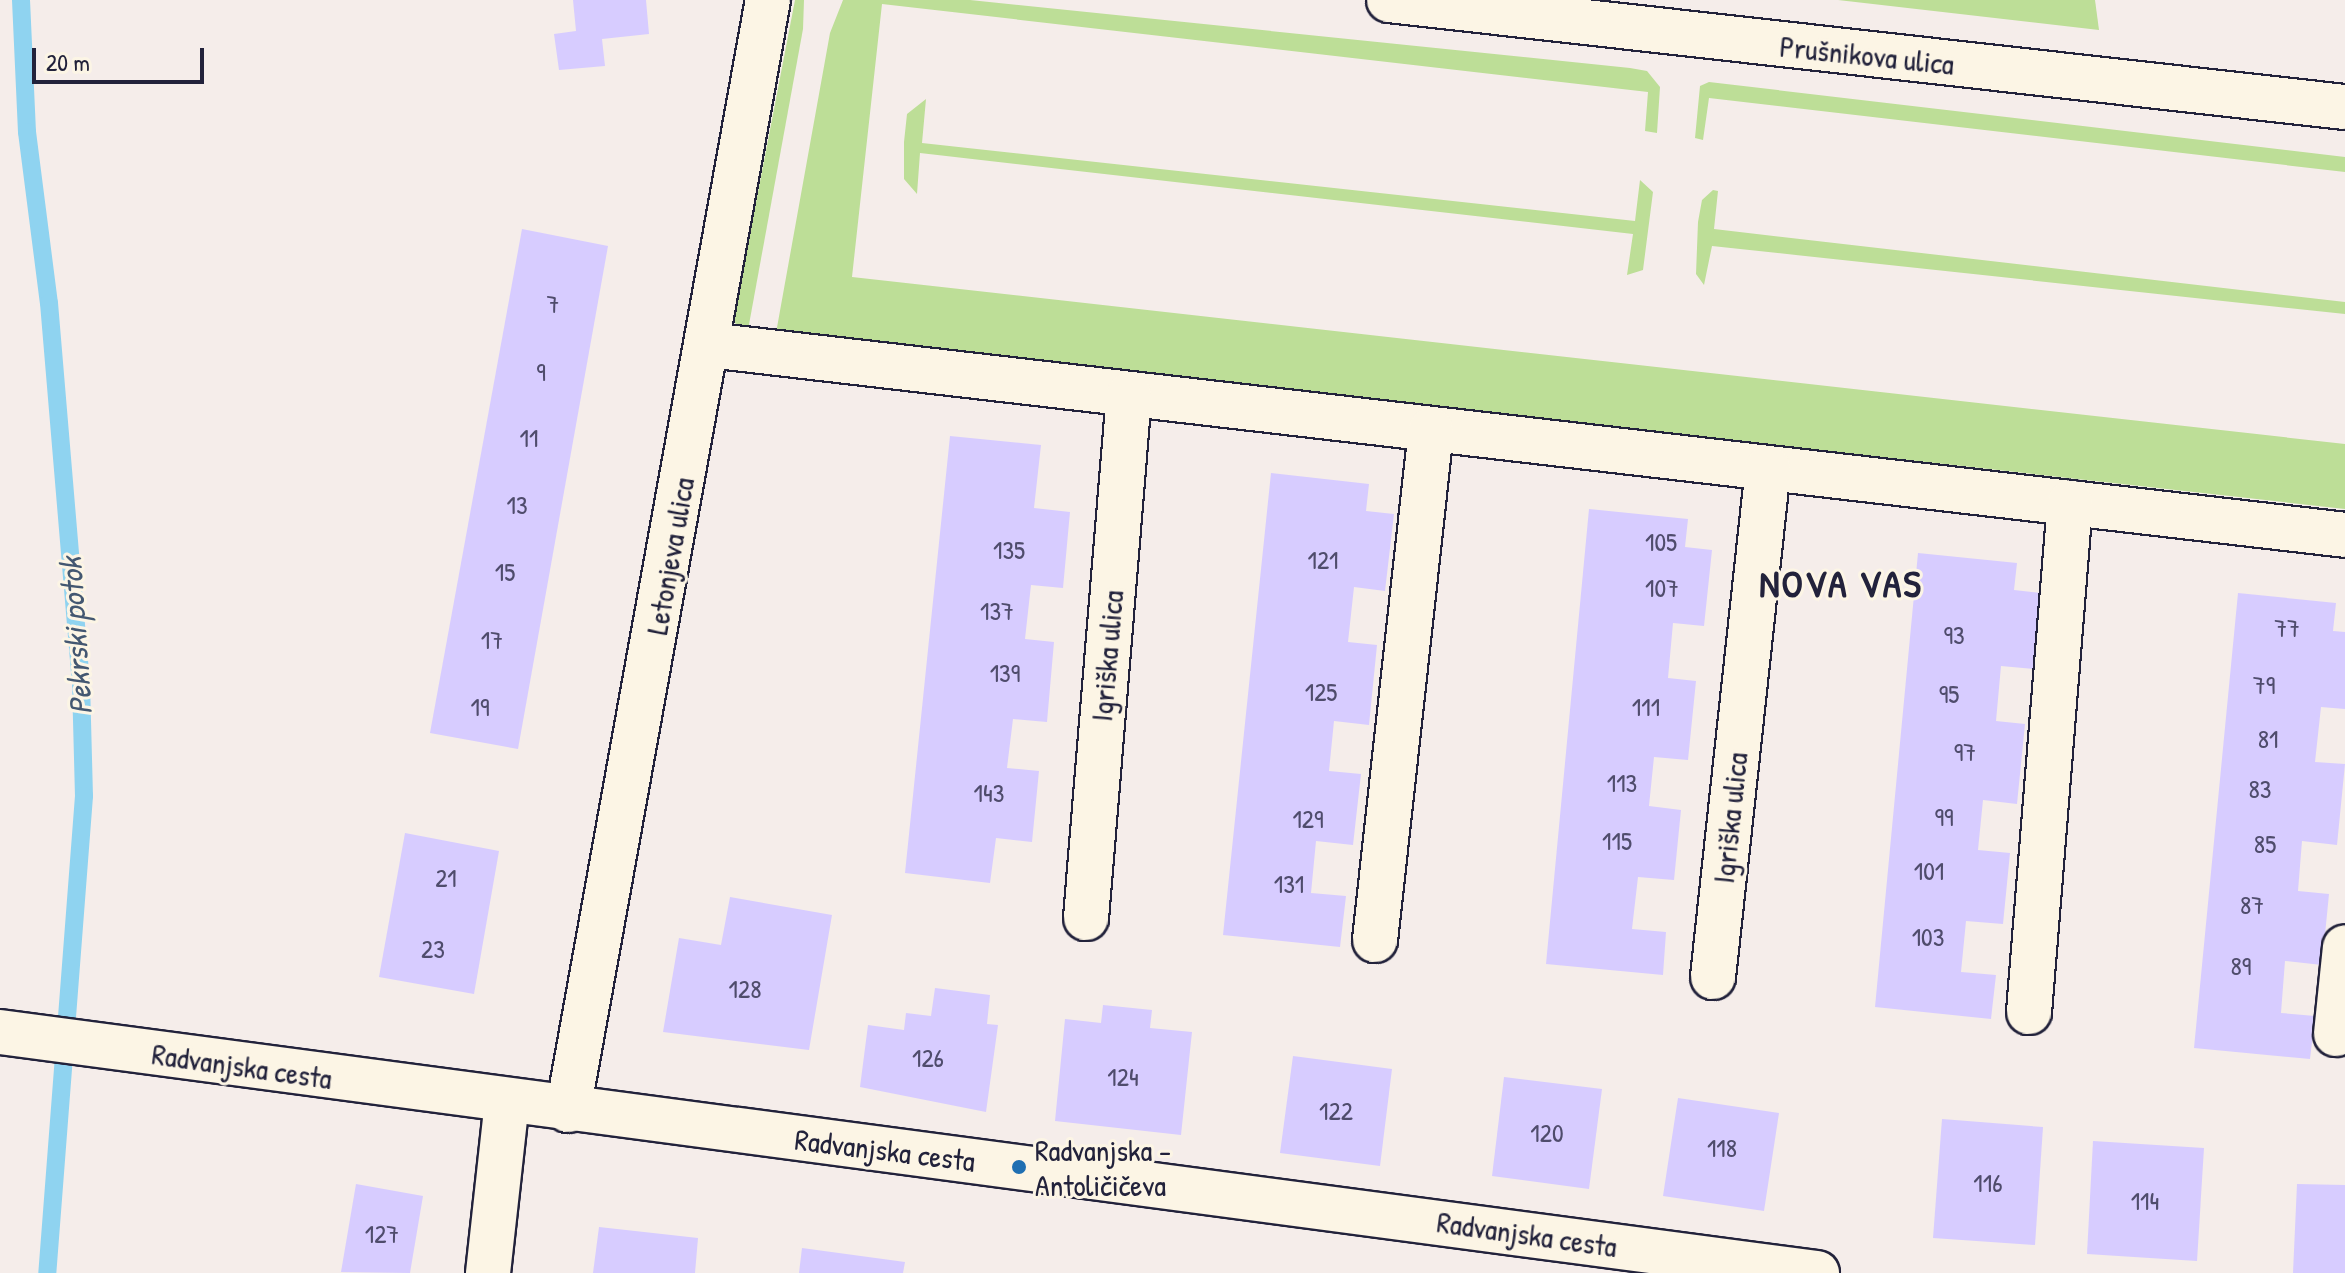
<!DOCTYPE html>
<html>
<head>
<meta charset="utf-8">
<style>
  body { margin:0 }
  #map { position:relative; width:2345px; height:1273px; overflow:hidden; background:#f5edea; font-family:"Patrick Hand",sans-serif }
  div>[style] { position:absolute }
  .green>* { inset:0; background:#bdde97 }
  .stream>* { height:18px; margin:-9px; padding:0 9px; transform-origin:9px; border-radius:9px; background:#8fd3f0 }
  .building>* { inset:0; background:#d7ccff }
  .roads { filter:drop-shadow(2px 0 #22223b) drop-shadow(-2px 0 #22223b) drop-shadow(0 2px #22223b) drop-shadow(0 -2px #22223b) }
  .street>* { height:44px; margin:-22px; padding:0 22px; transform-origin:22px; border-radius:22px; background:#fcf5e5 }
  .secondary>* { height:44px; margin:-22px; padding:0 22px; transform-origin:22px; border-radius:22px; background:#fcf5e5 }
  .dots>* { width:22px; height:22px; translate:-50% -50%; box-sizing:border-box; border:4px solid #fcf5e5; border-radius:50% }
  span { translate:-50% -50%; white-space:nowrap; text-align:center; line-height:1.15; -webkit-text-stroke:6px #fcf5e5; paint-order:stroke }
  .number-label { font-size:26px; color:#4f4c6c }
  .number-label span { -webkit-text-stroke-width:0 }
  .street-label { font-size:30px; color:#22223b }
  .poi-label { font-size:30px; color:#22223b }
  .left { translate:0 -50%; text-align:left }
  .water-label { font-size:32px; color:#435771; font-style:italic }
  .district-label { font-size:38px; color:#22223b; font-weight:700; letter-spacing:2px }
  .scale { position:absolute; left:32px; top:48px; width:172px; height:36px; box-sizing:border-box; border:4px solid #22223b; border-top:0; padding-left:10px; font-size:24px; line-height:28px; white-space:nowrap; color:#22223b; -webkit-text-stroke:6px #fcf5e5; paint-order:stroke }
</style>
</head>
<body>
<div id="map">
  <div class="green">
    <div style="clip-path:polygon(795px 0,804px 0,803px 29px,748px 330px,733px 322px)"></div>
    <div style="clip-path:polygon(843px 0,970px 0,1630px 68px,1647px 71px,1660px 87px,1657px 133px,1645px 131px,1648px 92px,882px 4px,852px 277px,2345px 444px,2345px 509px,776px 333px,830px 33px)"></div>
    <div style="clip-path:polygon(1838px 0,2095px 0,2099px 30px)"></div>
    <div style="clip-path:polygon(1709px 82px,2345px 157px,2345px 172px,1709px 98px,1703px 140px,1695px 138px,1700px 86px)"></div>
    <div style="clip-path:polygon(926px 99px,922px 143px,1635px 221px,1640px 180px,1653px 192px,1643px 270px,1627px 275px,1633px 234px,920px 153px,917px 194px,904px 179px,904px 142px,907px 114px)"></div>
    <div style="clip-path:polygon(1713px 190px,1718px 191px,1714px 229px,2345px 302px,2345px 314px,1712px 246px,1704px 285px,1696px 274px,1698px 222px,1702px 200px)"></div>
  </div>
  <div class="stream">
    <div style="left:21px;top:0;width:132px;rotate:87.4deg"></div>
    <div style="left:27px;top:132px;width:172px;rotate:82.7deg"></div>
    <div style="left:49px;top:303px;width:380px;rotate:85.2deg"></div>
    <div style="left:81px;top:682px;width:114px;rotate:88.5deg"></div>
    <div style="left:84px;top:796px;width:478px;rotate:94.4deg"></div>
  </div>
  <div class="building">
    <div style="clip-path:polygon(573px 0,646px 0,649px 34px,602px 39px,605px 66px,559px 70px,554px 34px,576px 31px)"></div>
    <div style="clip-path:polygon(522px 229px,608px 246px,518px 749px,430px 733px)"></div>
    <div style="clip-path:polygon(950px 436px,1041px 445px,1034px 508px,1070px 512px,1063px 588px,1031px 585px,1025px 639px,1054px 642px,1047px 722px,1013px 719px,1007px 768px,1039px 771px,1032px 842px,996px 838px,990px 883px,905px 873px)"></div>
    <div style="clip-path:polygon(1271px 473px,1369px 484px,1366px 511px,1394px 514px,1385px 591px,1354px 587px,1348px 642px,1377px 645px,1369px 725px,1334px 721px,1329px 771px,1361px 774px,1353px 845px,1316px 841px,1311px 893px,1346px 896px,1340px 947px,1223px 935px)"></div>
    <div style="clip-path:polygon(1589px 509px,1688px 519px,1685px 547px,1712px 550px,1704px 626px,1673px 623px,1668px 678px,1696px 681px,1688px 760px,1654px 757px,1649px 806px,1681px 810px,1674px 880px,1638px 877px,1632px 929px,1666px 932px,1663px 975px,1546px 964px)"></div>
    <div style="clip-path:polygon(1918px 553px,2017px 563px,2014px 590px,2041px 593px,2034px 669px,2001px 666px,1996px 721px,2025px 724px,2017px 804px,1983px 800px,1978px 850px,2010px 853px,2003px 924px,1966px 921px,1961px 972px,1996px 975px,1991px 1019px,1875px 1007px)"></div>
    <div style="clip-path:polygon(2238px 593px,2336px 603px,2333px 631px,2345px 632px,2345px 709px,2321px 707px,2315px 762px,2345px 764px,2337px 845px,2302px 841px,2298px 891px,2329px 894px,2322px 965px,2285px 961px,2281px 1013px,2315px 1016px,2310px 1059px,2194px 1048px)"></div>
    <div style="clip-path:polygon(405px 833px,499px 851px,474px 994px,379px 977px)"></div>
    <div style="clip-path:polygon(730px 897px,832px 915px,809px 1050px,663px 1032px,679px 938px,721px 945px)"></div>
    <div style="clip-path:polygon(935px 988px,990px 995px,987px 1024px,998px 1025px,986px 1112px,860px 1087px,868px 1025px,904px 1030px,906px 1013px,931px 1016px)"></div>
    <div style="clip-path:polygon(1103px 1005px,1152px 1010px,1150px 1028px,1192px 1032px,1181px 1135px,1055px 1121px,1065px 1019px,1101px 1023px)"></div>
    <div style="clip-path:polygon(1293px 1056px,1392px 1069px,1380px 1166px,1280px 1153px)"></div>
    <div style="clip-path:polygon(1504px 1077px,1602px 1089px,1589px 1189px,1492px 1176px)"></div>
    <div style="clip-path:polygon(1678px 1098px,1779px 1113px,1764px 1211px,1663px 1196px)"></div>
    <div style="clip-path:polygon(1942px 1119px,2043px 1127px,2035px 1245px,1933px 1238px)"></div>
    <div style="clip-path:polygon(2093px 1141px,2204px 1148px,2197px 1261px,2087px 1254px)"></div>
    <div style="clip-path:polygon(356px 1184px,423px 1196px,410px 1273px,341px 1272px)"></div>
    <div style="clip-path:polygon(2297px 1184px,2345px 1185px,2345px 1273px,2293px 1273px)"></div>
    <div style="clip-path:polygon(599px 1227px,698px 1238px,695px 1273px,593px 1273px)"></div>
    <div style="clip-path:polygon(802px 1248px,905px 1262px,903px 1273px,799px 1273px)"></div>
  </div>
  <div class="roads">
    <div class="street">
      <div style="left:1389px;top:0;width:962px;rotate:6.39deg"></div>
      <div style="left:709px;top:345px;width:1647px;rotate:6.62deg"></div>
      <div style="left:1086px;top:918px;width:525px;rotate:-85.3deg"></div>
      <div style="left:1375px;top:940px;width:513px;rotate:-83.73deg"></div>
      <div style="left:1713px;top:977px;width:512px;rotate:-83.83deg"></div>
      <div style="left:2029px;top:1012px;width:511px;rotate:-85.39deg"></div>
      <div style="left:2336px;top:1034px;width:87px;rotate:-84.1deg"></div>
      <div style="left:568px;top:1110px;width:1128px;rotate:-79.79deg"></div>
      <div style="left:488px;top:1273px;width:172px;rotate:-83.7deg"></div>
    </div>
    <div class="secondary">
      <div style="left:0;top:1032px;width:1833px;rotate:7.56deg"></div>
    </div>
  </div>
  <div class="dots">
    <div style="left:1019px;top:1167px;background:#1f6fb2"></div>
  </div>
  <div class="number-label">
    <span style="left:553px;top:304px">7</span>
    <span style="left:541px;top:372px">9</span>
    <span style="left:529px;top:438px">11</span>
    <span style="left:517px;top:505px">13</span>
    <span style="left:1661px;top:542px">105</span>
    <span style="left:1009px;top:550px">135</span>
    <span style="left:1323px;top:560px">121</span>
    <span style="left:505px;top:572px">15</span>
    <span style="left:1662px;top:588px">107</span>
    <span style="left:997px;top:611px">137</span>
    <span style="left:2287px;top:628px">77</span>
    <span style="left:1954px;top:635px">93</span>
    <span style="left:492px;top:640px">17</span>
    <span style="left:1005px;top:673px">139</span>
    <span style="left:2264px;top:685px">79</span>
    <span style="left:1321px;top:692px">125</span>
    <span style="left:1949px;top:694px">95</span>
    <span style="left:480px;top:707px">19</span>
    <span style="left:1646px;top:707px">111</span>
    <span style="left:2268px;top:739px">81</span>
    <span style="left:1965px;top:752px">97</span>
    <span style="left:1622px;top:783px">113</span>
    <span style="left:2260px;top:789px">83</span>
    <span style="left:989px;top:793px">143</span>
    <span style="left:1944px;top:817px">99</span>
    <span style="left:1308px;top:819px">129</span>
    <span style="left:1617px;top:841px">115</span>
    <span style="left:2265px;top:844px">85</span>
    <span style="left:1929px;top:871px">101</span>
    <span style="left:446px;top:878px">21</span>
    <span style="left:1289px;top:884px">131</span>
    <span style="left:2252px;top:905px">87</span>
    <span style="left:1928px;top:937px">103</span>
    <span style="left:433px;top:949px">23</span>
    <span style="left:2241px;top:966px">89</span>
    <span style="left:745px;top:989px">128</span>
    <span style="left:928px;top:1058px">126</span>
    <span style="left:1123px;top:1077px">124</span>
    <span style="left:1336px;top:1111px">122</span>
    <span style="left:1547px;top:1133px">120</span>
    <span style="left:1722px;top:1148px">118</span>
    <span style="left:1988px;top:1183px">116</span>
    <span style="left:2145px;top:1201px">114</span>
    <span style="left:382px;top:1234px">127</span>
  </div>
  <div class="street-label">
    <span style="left:1867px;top:55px;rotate:6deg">Prušnikova ulica</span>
    <span style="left:670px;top:556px;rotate:-80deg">Letonjeva ulica</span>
    <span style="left:1107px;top:656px;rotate:-85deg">Igriška ulica</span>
    <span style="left:1730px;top:818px;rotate:-84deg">Igriška ulica</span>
    <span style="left:242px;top:1066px;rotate:8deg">Radvanjska cesta</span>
    <span style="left:885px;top:1150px;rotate:7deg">Radvanjska cesta</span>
    <span style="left:1527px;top:1234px;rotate:8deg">Radvanjska cesta</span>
  </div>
  <div class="poi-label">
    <span class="left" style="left:1035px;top:1167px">Radvanjska -<br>Antoličičeva</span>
  </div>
  <div class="water-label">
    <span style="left:76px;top:636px;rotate:-94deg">Pekrski potok</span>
  </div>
  <div class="district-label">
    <span style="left:1841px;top:584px">NOVA VAS</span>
  </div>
  <div class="scale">20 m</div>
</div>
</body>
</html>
